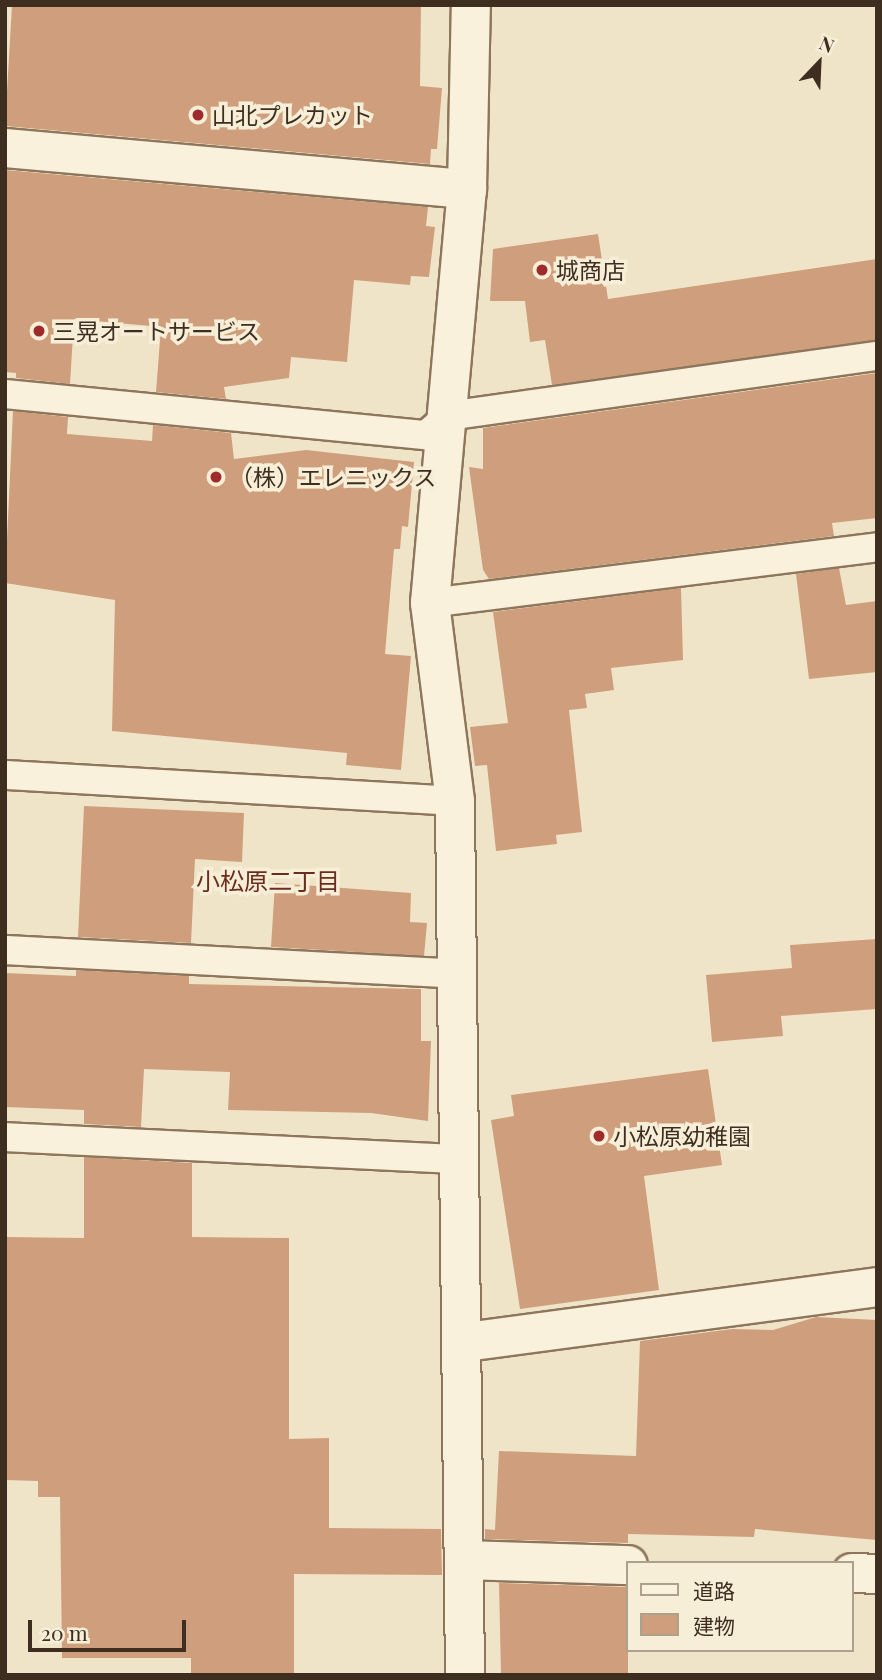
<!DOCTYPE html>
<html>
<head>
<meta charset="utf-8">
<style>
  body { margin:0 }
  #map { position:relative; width:882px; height:1680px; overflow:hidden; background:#f0e4c8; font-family:"Playfair Display","Noto Sans JP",serif }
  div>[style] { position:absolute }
  .building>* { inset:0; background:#cf9f7d }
  .roads { filter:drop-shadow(2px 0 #8d765c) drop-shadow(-2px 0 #8d765c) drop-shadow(0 2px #8d765c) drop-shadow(0 -2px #8d765c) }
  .service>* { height:28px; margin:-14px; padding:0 14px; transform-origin:14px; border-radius:14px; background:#faf1dc }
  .minor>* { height:38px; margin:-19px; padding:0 19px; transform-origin:19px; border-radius:19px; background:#faf1dc }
  .dots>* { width:19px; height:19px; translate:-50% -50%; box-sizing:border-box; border:4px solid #f7eed8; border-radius:50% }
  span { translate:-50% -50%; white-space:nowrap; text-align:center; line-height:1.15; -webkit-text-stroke:7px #f7eed8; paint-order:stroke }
  .poi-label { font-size:23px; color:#3d2e20 }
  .left { translate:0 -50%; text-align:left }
  .neighbourhood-label { font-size:24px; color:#6b2e1e }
  .frame { position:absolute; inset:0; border:7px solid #3d2e20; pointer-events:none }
  .legend { position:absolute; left:626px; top:1561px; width:228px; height:91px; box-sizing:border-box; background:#f7eed8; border:2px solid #ada18e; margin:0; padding:9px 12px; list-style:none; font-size:21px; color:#3d2e20 }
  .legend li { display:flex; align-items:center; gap:14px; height:35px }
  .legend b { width:35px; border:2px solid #ada18e }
  .north { position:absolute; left:784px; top:28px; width:70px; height:70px; -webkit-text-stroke:5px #f7eed8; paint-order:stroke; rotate:23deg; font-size:19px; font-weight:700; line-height:28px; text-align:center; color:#3d2e20 }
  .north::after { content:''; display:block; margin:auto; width:24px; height:32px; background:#3d2e20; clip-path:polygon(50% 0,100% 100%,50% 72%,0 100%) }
  .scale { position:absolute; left:28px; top:1620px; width:158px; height:32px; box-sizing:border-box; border:4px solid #3d2e20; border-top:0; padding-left:9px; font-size:21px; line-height:24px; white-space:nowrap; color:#3d2e20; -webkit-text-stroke:5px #f7eed8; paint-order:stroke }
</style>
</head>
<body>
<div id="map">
  <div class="building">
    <div style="clip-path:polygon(12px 5px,421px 5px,420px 86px,442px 88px,437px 149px,431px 149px,430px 164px,5px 126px)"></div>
    <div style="clip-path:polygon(5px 170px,428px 207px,426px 226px,435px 227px,429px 277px,411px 276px,410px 285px,354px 280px,347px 362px,291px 357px,289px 378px,224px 387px,226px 399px,156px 392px,161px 327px,74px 319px,70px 384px,16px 378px,16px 373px,5px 372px)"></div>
    <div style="clip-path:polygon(598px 234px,608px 299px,877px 259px,877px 340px,552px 385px,545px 340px,530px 342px,525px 301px,490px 301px,493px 249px)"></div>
    <div style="clip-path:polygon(877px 373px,877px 518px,832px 523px,834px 536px,489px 579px,483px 570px,469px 467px,483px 469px,483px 428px)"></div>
    <div style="clip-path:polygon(13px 411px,68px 417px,67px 434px,152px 441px,153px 425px,231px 433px,234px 459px,306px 450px,414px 462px,408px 527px,402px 526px,400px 549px,394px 549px,385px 654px,411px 656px,401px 770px,346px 765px,347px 753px,112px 731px,115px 600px,5px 583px)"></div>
    <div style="clip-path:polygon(839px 568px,846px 605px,877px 601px,877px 672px,809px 679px,796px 574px)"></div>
    <div style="clip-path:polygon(681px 588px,683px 660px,611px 668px,614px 690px,585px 694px,587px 708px,569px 710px,582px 832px,556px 835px,557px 844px,496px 851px,487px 765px,475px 766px,470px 727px,508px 723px,493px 612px)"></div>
    <div style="clip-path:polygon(84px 806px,244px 813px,242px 862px,195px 859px,191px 943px,78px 937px)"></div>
    <div style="clip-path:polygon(275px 883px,411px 893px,410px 922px,427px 923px,424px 956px,271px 947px)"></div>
    <div style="clip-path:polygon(877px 939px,877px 1009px,781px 1016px,783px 1036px,712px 1042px,706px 975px,792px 968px,790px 945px)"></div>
    <div style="clip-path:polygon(76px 970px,189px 976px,189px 984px,421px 989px,421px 1041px,431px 1041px,428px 1121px,371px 1113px,228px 1110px,230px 1072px,144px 1069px,141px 1127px,84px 1124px,84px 1110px,5px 1107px,5px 973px,76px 976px)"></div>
    <div style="clip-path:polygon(708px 1069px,722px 1165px,644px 1176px,659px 1290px,520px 1309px,491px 1120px,514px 1116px,511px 1095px)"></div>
    <div style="clip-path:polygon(84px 1157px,192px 1163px,192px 1237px,289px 1238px,289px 1439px,329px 1438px,329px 1528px,441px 1529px,442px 1575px,294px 1574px,294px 1675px,191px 1675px,191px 1658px,62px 1658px,60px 1497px,38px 1497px,38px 1481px,5px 1480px,5px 1237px,84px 1238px)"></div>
    <div style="clip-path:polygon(816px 1317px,877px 1320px,877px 1540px,755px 1529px,754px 1537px,628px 1534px,628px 1543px,485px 1539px,485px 1529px,495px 1530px,499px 1451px,636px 1456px,640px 1341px,732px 1329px,773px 1330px)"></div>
    <div style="clip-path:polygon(499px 1583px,628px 1587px,628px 1675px,501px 1675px)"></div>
  </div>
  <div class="roads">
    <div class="service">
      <div style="left:5px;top:394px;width:423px;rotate:5.6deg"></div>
      <div style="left:426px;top:435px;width:29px;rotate:-41deg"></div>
      <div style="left:448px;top:416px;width:433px;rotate:-8deg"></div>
      <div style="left:430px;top:603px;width:450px;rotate:-7.1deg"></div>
      <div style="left:5px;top:775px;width:451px;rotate:3.3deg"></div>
      <div style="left:5px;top:950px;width:454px;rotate:3deg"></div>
      <div style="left:5px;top:1137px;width:457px;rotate:2.8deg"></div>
    </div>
    <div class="minor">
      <div style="left:5px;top:148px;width:464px;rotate:5.1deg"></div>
      <div style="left:466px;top:1342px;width:415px;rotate:-7.6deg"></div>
      <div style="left:467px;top:1560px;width:161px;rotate:1.8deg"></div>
      <div style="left:852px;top:1573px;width:25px;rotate:2deg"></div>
      <div style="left:465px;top:1675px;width:874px;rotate:-90.66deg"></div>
      <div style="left:455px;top:801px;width:200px;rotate:-97.2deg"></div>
      <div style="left:430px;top:603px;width:416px;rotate:-84.9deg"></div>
      <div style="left:467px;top:189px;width:184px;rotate:-88.8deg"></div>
    </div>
  </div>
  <div class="dots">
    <div style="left:198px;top:115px;background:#9e2a2b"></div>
    <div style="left:542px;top:270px;background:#9e2a2b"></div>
    <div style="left:39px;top:331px;background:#9e2a2b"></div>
    <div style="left:216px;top:477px;background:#9e2a2b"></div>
    <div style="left:599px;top:1136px;background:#9e2a2b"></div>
  </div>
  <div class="poi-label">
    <span class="left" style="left:212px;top:115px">山北プレカット</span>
    <span class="left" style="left:556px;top:270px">城商店</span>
    <span class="left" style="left:53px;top:331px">三晃オートサービス</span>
    <span class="left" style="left:230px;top:477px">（株）エレニックス</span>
    <span class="left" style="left:613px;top:1136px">小松原幼稚園</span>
  </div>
  <div class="neighbourhood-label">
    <span style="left:268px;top:881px">小松原二丁目</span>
  </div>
  <div class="frame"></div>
  <ul class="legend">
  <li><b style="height:9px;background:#faf1dc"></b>道路</li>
  <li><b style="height:19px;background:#cf9f7d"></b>建物</li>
  </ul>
  <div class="north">N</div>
  <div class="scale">20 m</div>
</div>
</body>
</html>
